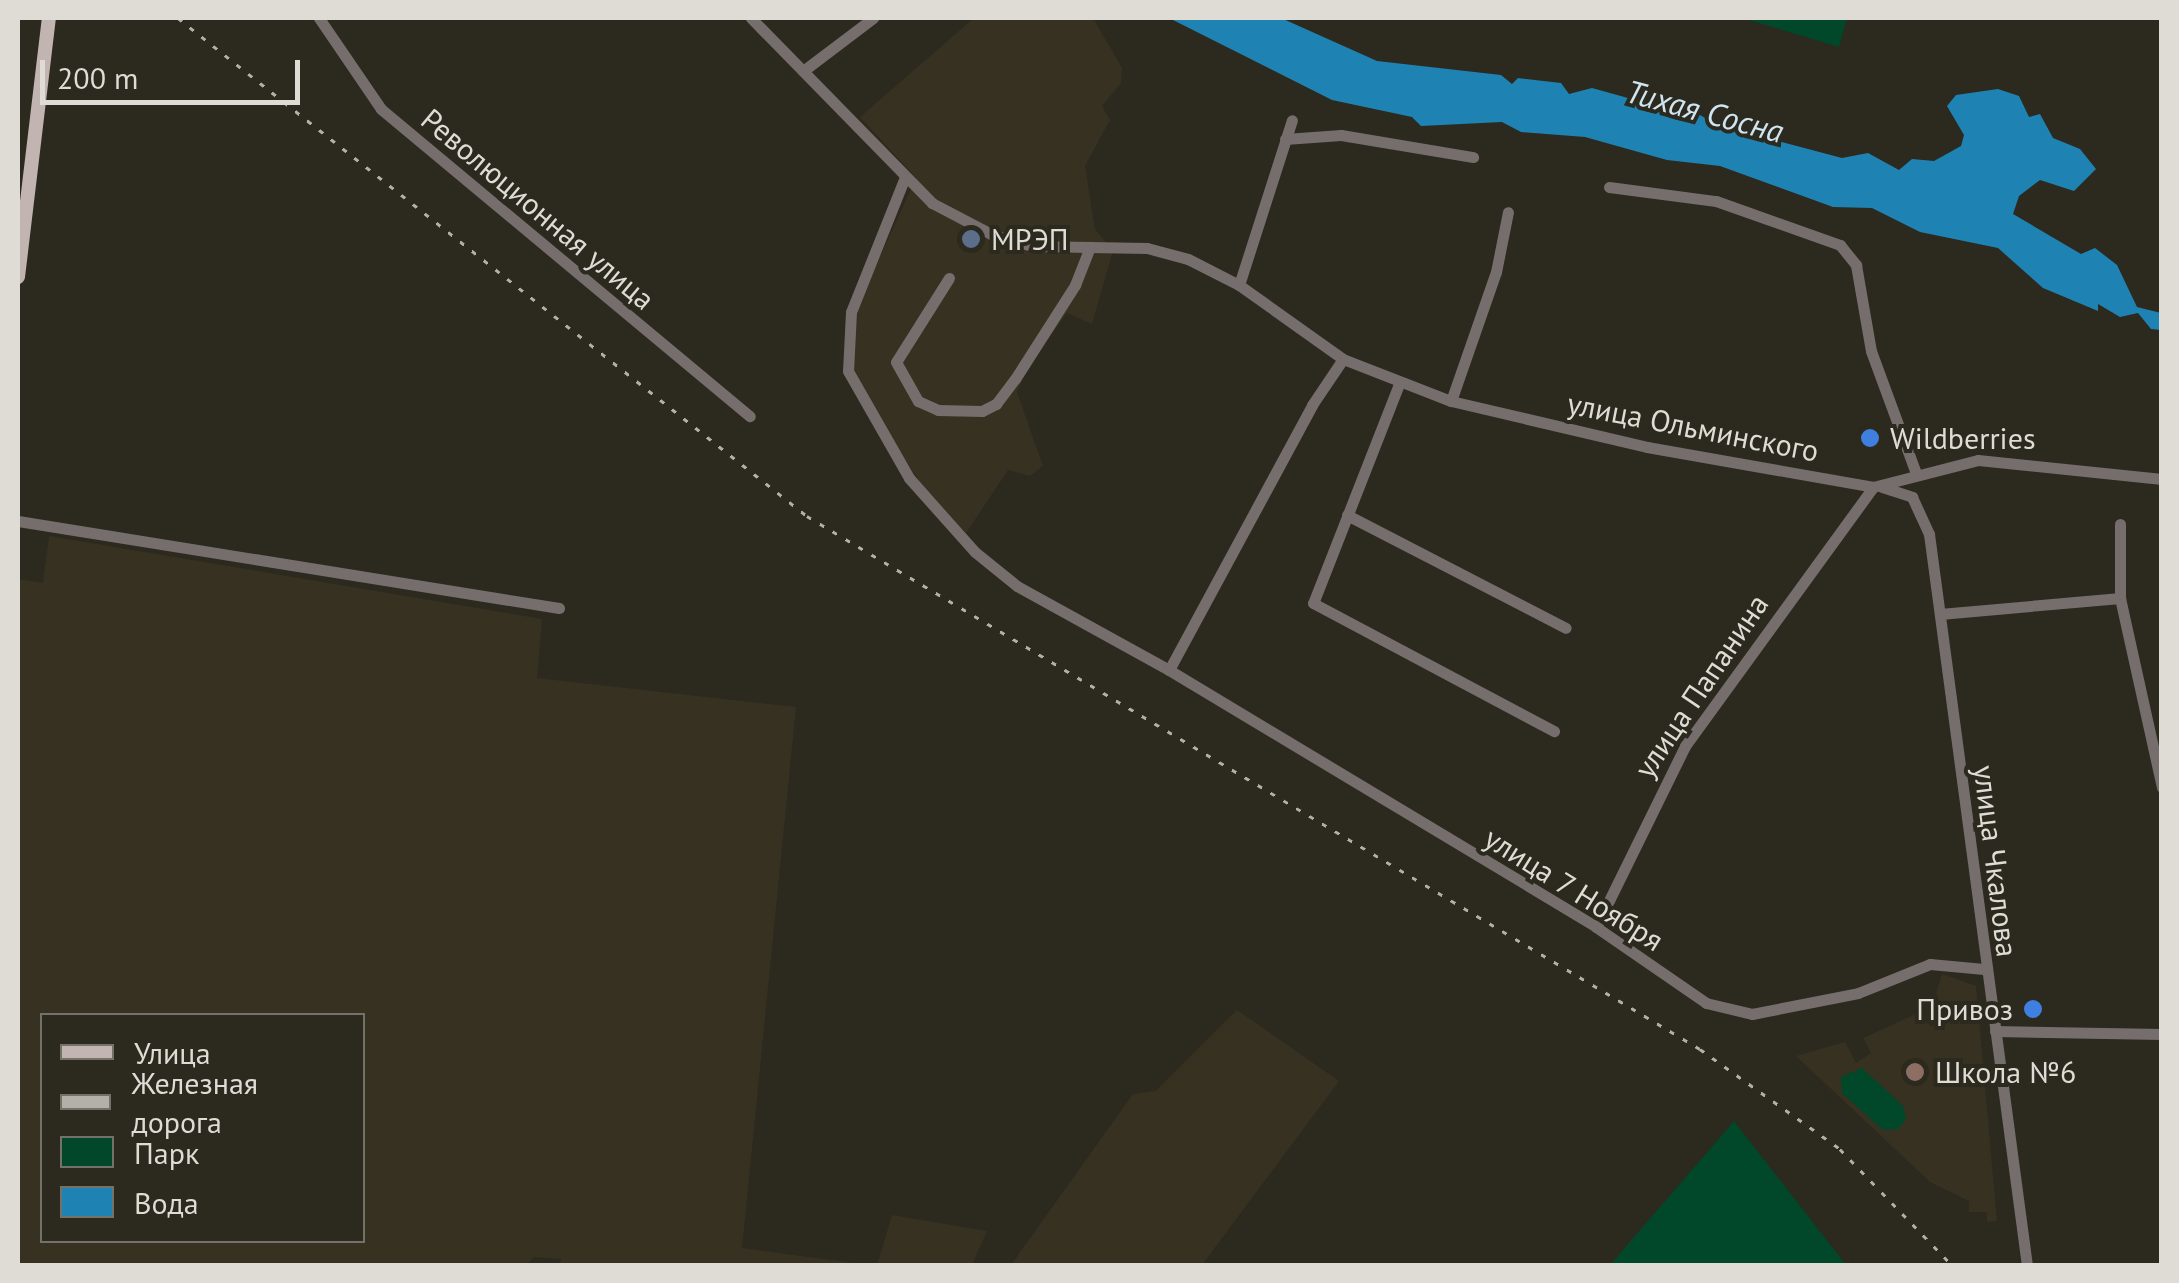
<!DOCTYPE html>
<html>
<head>
<meta charset="utf-8">
<style>
  body { margin:0 }
  #map { position:relative; width:2179px; height:1283px; overflow:hidden; background:#2c291e; font-family:"PT Sans",sans-serif }
  div>[style] { position:absolute }
  .built>* { inset:0; background:#373121 }
  .green>* { inset:0; background:#004829 }
  .water>* { inset:0; background:#1e83b3 }
  .minor>* { height:11px; margin:-5.5px; padding:0 5.5px; transform-origin:5.5px; border-radius:5.5px; background:#756e6d }
  .major>* { height:14px; margin:-7px; padding:0 7px; transform-origin:7px; border-radius:7px; background:#c1b4b1 }
  .rail>* { height:2.5px; margin-top:-1.25px; transform-origin:0; background:repeating-linear-gradient(90deg,#b3b0a9 0 5px,transparent 0 15px) }
  .dots>* { width:28px; height:28px; translate:-50% -50%; box-sizing:border-box; border:5px solid #2c291e; border-radius:50% }
  span { translate:-50% -50%; white-space:nowrap; text-align:center; line-height:1.15; -webkit-text-stroke:8px #2c291e; paint-order:stroke }
  .street-label { font-size:30px; color:#dfdcd6 }
  .poi-label { font-size:30px; color:#dfdcd6 }
  .left { translate:0 -50%; text-align:left }
  .right { translate:-100% -50%; text-align:right }
  .water-label { font-size:32px; color:#d0e5f2; font-style:italic }
  .frame { position:absolute; inset:0; border:20px solid #dfdcd6; pointer-events:none }
  .legend { position:absolute; left:40px; top:1013px; width:325px; height:230px; box-sizing:border-box; background:#2c291e; border:2px solid #747168; margin:0; padding:12px 18px; list-style:none; font-size:30px; color:#dfdcd6 }
  .legend li { display:flex; align-items:center; gap:20px; height:50px }
  .legend b { width:50px; border:2px solid #747168 }
  .scale { position:absolute; left:40px; top:60px; width:260px; height:45px; box-sizing:border-box; border:5px solid #dfdcd6; border-top:0; padding-left:12px; font-size:30px; line-height:35px; white-space:nowrap; color:#dfdcd6; -webkit-text-stroke:8px #2c291e; paint-order:stroke }
</style>
</head>
<body>
<div id="map">
  <div class="built">
    <div style="clip-path:polygon(974px 18px,1093px 18px,1122px 68px,1121px 83px,1102px 106px,1110px 120px,1085px 166px,1095px 229px,1113px 251px,1092px 324px,1067px 313px,1026px 370px,1017px 392px,1043px 466px,1030px 476px,1008px 470px,966px 533px,919px 481px,866px 401px,851px 365px,859px 303px,916px 178px,860px 117px)"></div>
    <div style="clip-path:polygon(evenodd,49px 536px,542px 619px,537px 678px,796px 707px,742px 1248px,868px 1265px,560px 1266px,561px 1259px,534px 1257px,526px 1266px,18px 1265px,18px 579px,43px 583px,49px 536px,42px 1016px,362px 1016px,362px 1240px,42px 1240px,42px 1016px)"></div>
    <div style="clip-path:polygon(1942px 974px,1976px 986px,1997px 1221px,1987px 1222px,1987px 1212px,1969px 1212px,1969px 1201px,1930px 1182px,1796px 1056px,1845px 1042px,1856px 1063px,1871px 1053px,1863px 1038px,1918px 1013px,1931px 1027px,1946px 1016px,1936px 993px)"></div>
    <div style="clip-path:polygon(1237px 1010px,1339px 1081px,1202px 1265px,1011px 1265px,1133px 1094px,1156px 1091px)"></div>
    <div style="clip-path:polygon(892px 1215px,987px 1231px,972px 1265px,877px 1265px)"></div>
  </div>
  <div class="green">
    <div style="clip-path:polygon(1742px 18px,1847px 18px,1839px 47px)"></div>
    <div style="clip-path:polygon(1862px 1068px,1903px 1106px,1906px 1119px,1898px 1129px,1883px 1130px,1842px 1093px,1841px 1077px)"></div>
    <div style="clip-path:polygon(1734px 1121px,1846px 1265px,1610px 1265px)"></div>
  </div>
  <div class="water">
    <div style="clip-path:polygon(1169px 18px,1281px 18px,1377px 61px,1501px 75px,1512px 84px,1518px 78px,1561px 83px,1569px 94px,1592px 88px,1671px 110px,1683px 105px,1717px 125px,1842px 158px,1868px 153px,1899px 170px,1912px 159px,1934px 161px,1961px 146px,1964px 135px,1947px 106px,1956px 95px,1998px 89px,2019px 96px,2029px 117px,2040px 114px,2053px 138px,2080px 149px,2096px 169px,2074px 191px,2040px 180px,2019px 196px,2013px 214px,2081px 254px,2095px 248px,2117px 265px,2137px 307px,2161px 313px,2161px 330px,2151px 329px,2138px 313px,2120px 317px,2098px 304px,2098px 311px,2043px 288px,1998px 248px,1920px 232px,1872px 208px,1833px 207px,1720px 166px,1667px 160px,1585px 137px,1521px 132px,1502px 122px,1421px 126px,1412px 117px,1332px 100px)"></div>
  </div>
  <div class="minor">
    <div style="left:319px;top:18px;width:110px;rotate:55.7deg"></div>
    <div style="left:381px;top:109px;width:480px;rotate:39.8deg"></div>
    <div style="left:751px;top:18px;width:259px;rotate:45.6deg"></div>
    <div style="left:932px;top:203px;width:67px;rotate:27.7deg"></div>
    <div style="left:991px;top:234px;width:43px;rotate:16.3deg"></div>
    <div style="left:1032px;top:246px;width:115px;rotate:1deg"></div>
    <div style="left:1147px;top:248px;width:42px;rotate:15deg"></div>
    <div style="left:1188px;top:259px;width:57px;rotate:27deg"></div>
    <div style="left:1239px;top:285px;width:128px;rotate:35.4deg"></div>
    <div style="left:1343px;top:359px;width:116px;rotate:21.3deg"></div>
    <div style="left:1451px;top:401px;width:201px;rotate:13.2deg"></div>
    <div style="left:1647px;top:447px;width:230px;rotate:10deg"></div>
    <div style="left:1873px;top:487px;width:108px;rotate:-14.4deg"></div>
    <div style="left:1978px;top:460px;width:185px;rotate:5.9deg"></div>
    <div style="left:803px;top:71px;width:88px;rotate:-37.1deg"></div>
    <div style="left:1285px;top:139px;width:56px;rotate:-4.1deg"></div>
    <div style="left:1341px;top:135px;width:134px;rotate:9.5deg"></div>
    <div style="left:905px;top:177px;width:145px;rotate:111.8deg"></div>
    <div style="left:851px;top:312px;width:59px;rotate:92.9deg"></div>
    <div style="left:848px;top:371px;width:123px;rotate:60.3deg"></div>
    <div style="left:909px;top:478px;width:99px;rotate:48.3deg"></div>
    <div style="left:975px;top:552px;width:54px;rotate:39deg"></div>
    <div style="left:1017px;top:586px;width:174px;rotate:28.9deg"></div>
    <div style="left:1169px;top:670px;width:498px;rotate:31deg"></div>
    <div style="left:1596px;top:927px;width:134px;rotate:34.6deg"></div>
    <div style="left:1706px;top:1003px;width:47px;rotate:13.4deg"></div>
    <div style="left:1752px;top:1014px;width:108px;rotate:-11.2deg"></div>
    <div style="left:1858px;top:993px;width:78px;rotate:-21.9deg"></div>
    <div style="left:1930px;top:964px;width:54px;rotate:5.3deg"></div>
    <div style="left:1609px;top:187px;width:108px;rotate:7.5deg"></div>
    <div style="left:1716px;top:201px;width:132px;rotate:19.5deg"></div>
    <div style="left:1840px;top:245px;width:26px;rotate:51deg"></div>
    <div style="left:1856px;top:265px;width:87px;rotate:80.1deg"></div>
    <div style="left:1871px;top:351px;width:130px;rotate:69.8deg"></div>
    <div style="left:949px;top:278px;width:99px;rotate:122.2deg"></div>
    <div style="left:896px;top:362px;width:45px;rotate:60.6deg"></div>
    <div style="left:918px;top:401px;width:22px;rotate:24deg"></div>
    <div style="left:938px;top:410px;width:44px;rotate:1.3deg"></div>
    <div style="left:982px;top:411px;width:16px;rotate:-27deg"></div>
    <div style="left:996px;top:404px;width:31px;rotate:-53deg"></div>
    <div style="left:1015px;top:379px;width:112px;rotate:-57.4deg"></div>
    <div style="left:1075px;top:285px;width:41px;rotate:-68.5deg"></div>
    <div style="left:1239px;top:285px;width:173px;rotate:-72.2deg"></div>
    <div style="left:1399px;top:384px;width:235px;rotate:111.4deg"></div>
    <div style="left:1313px;top:603px;width:273px;rotate:28deg"></div>
    <div style="left:1451px;top:401px;width:137px;rotate:-70.8deg"></div>
    <div style="left:1496px;top:272px;width:61px;rotate:-78.7deg"></div>
    <div style="left:1882px;top:487px;width:32px;rotate:18deg"></div>
    <div style="left:1912px;top:497px;width:41px;rotate:65.3deg"></div>
    <div style="left:1929px;top:534px;width:739px;rotate:82.37deg"></div>
    <div style="left:1347px;top:515px;width:246px;rotate:27.3deg"></div>
    <div style="left:18px;top:521px;width:548px;rotate:9.14deg"></div>
    <div style="left:2120px;top:524px;width:74px;rotate:90deg"></div>
    <div style="left:2120px;top:598px;width:194px;rotate:77.5deg"></div>
    <div style="left:1940px;top:614px;width:181px;rotate:-5.1deg"></div>
    <div style="left:1169px;top:670px;width:301px;rotate:-61.6deg"></div>
    <div style="left:1312px;top:405px;width:55px;rotate:-56deg"></div>
    <div style="left:1596px;top:927px;width:202px;rotate:-63.8deg"></div>
    <div style="left:1685px;top:746px;width:320px;rotate:-54deg"></div>
    <div style="left:1995px;top:1031px;width:167px;rotate:1deg"></div>
  </div>
  <div class="major">
    <div style="left:18px;top:277px;width:261px;rotate:-83.2deg"></div>
  </div>
  <div class="rail">
    <div style="left:178px;top:18px;width:802px;rotate:38.37deg"></div>
    <div style="left:807px;top:516px;width:1040px;rotate:30.83deg"></div>
    <div style="left:1700px;top:1049px;width:172px;rotate:35.5deg"></div>
    <div style="left:1840px;top:1149px;width:163px;rotate:46deg"></div>
  </div>
  <div class="dots">
    <div style="left:971px;top:239px;background:#5c6f8a"></div>
    <div style="left:1870px;top:438px;background:#3f7fe0"></div>
    <div style="left:2033px;top:1009px;background:#3f7fe0"></div>
    <div style="left:1915px;top:1072px;background:#8d6e63"></div>
  </div>
  <div class="street-label">
    <span style="left:538px;top:209px;rotate:40deg">Революционная улица</span>
    <span style="left:1693px;top:427px;rotate:11deg">улица Ольминского</span>
    <span style="left:1701px;top:686px;rotate:-56deg">улица Папанина</span>
    <span style="left:1996px;top:861px;rotate:83deg">улица Чкалова</span>
    <span style="left:1574px;top:889px;rotate:32deg">улица 7 Ноября</span>
  </div>
  <div class="poi-label">
    <span class="left" style="left:991px;top:239px">МРЭП</span>
    <span class="left" style="left:1890px;top:438px">Wildberries</span>
    <span class="right" style="left:2013px;top:1009px">Привоз</span>
    <span class="left" style="left:1935px;top:1072px">Школа №6</span>
  </div>
  <div class="water-label">
    <span style="left:1705px;top:111px;rotate:15deg">Тихая Сосна</span>
  </div>
  <div class="frame"></div>
  <ul class="legend">
  <li><b style="height:12px;background:#c1b4b1"></b>Улица</li>
  <li><b style="height:12px;background:#b3b0a9"></b>Железная дорога</li>
  <li><b style="height:28px;background:#004829"></b>Парк</li>
  <li><b style="height:28px;background:#1e83b3"></b>Вода</li>
  </ul>
  <div class="scale">200 m</div>
</div>
</body>
</html>
